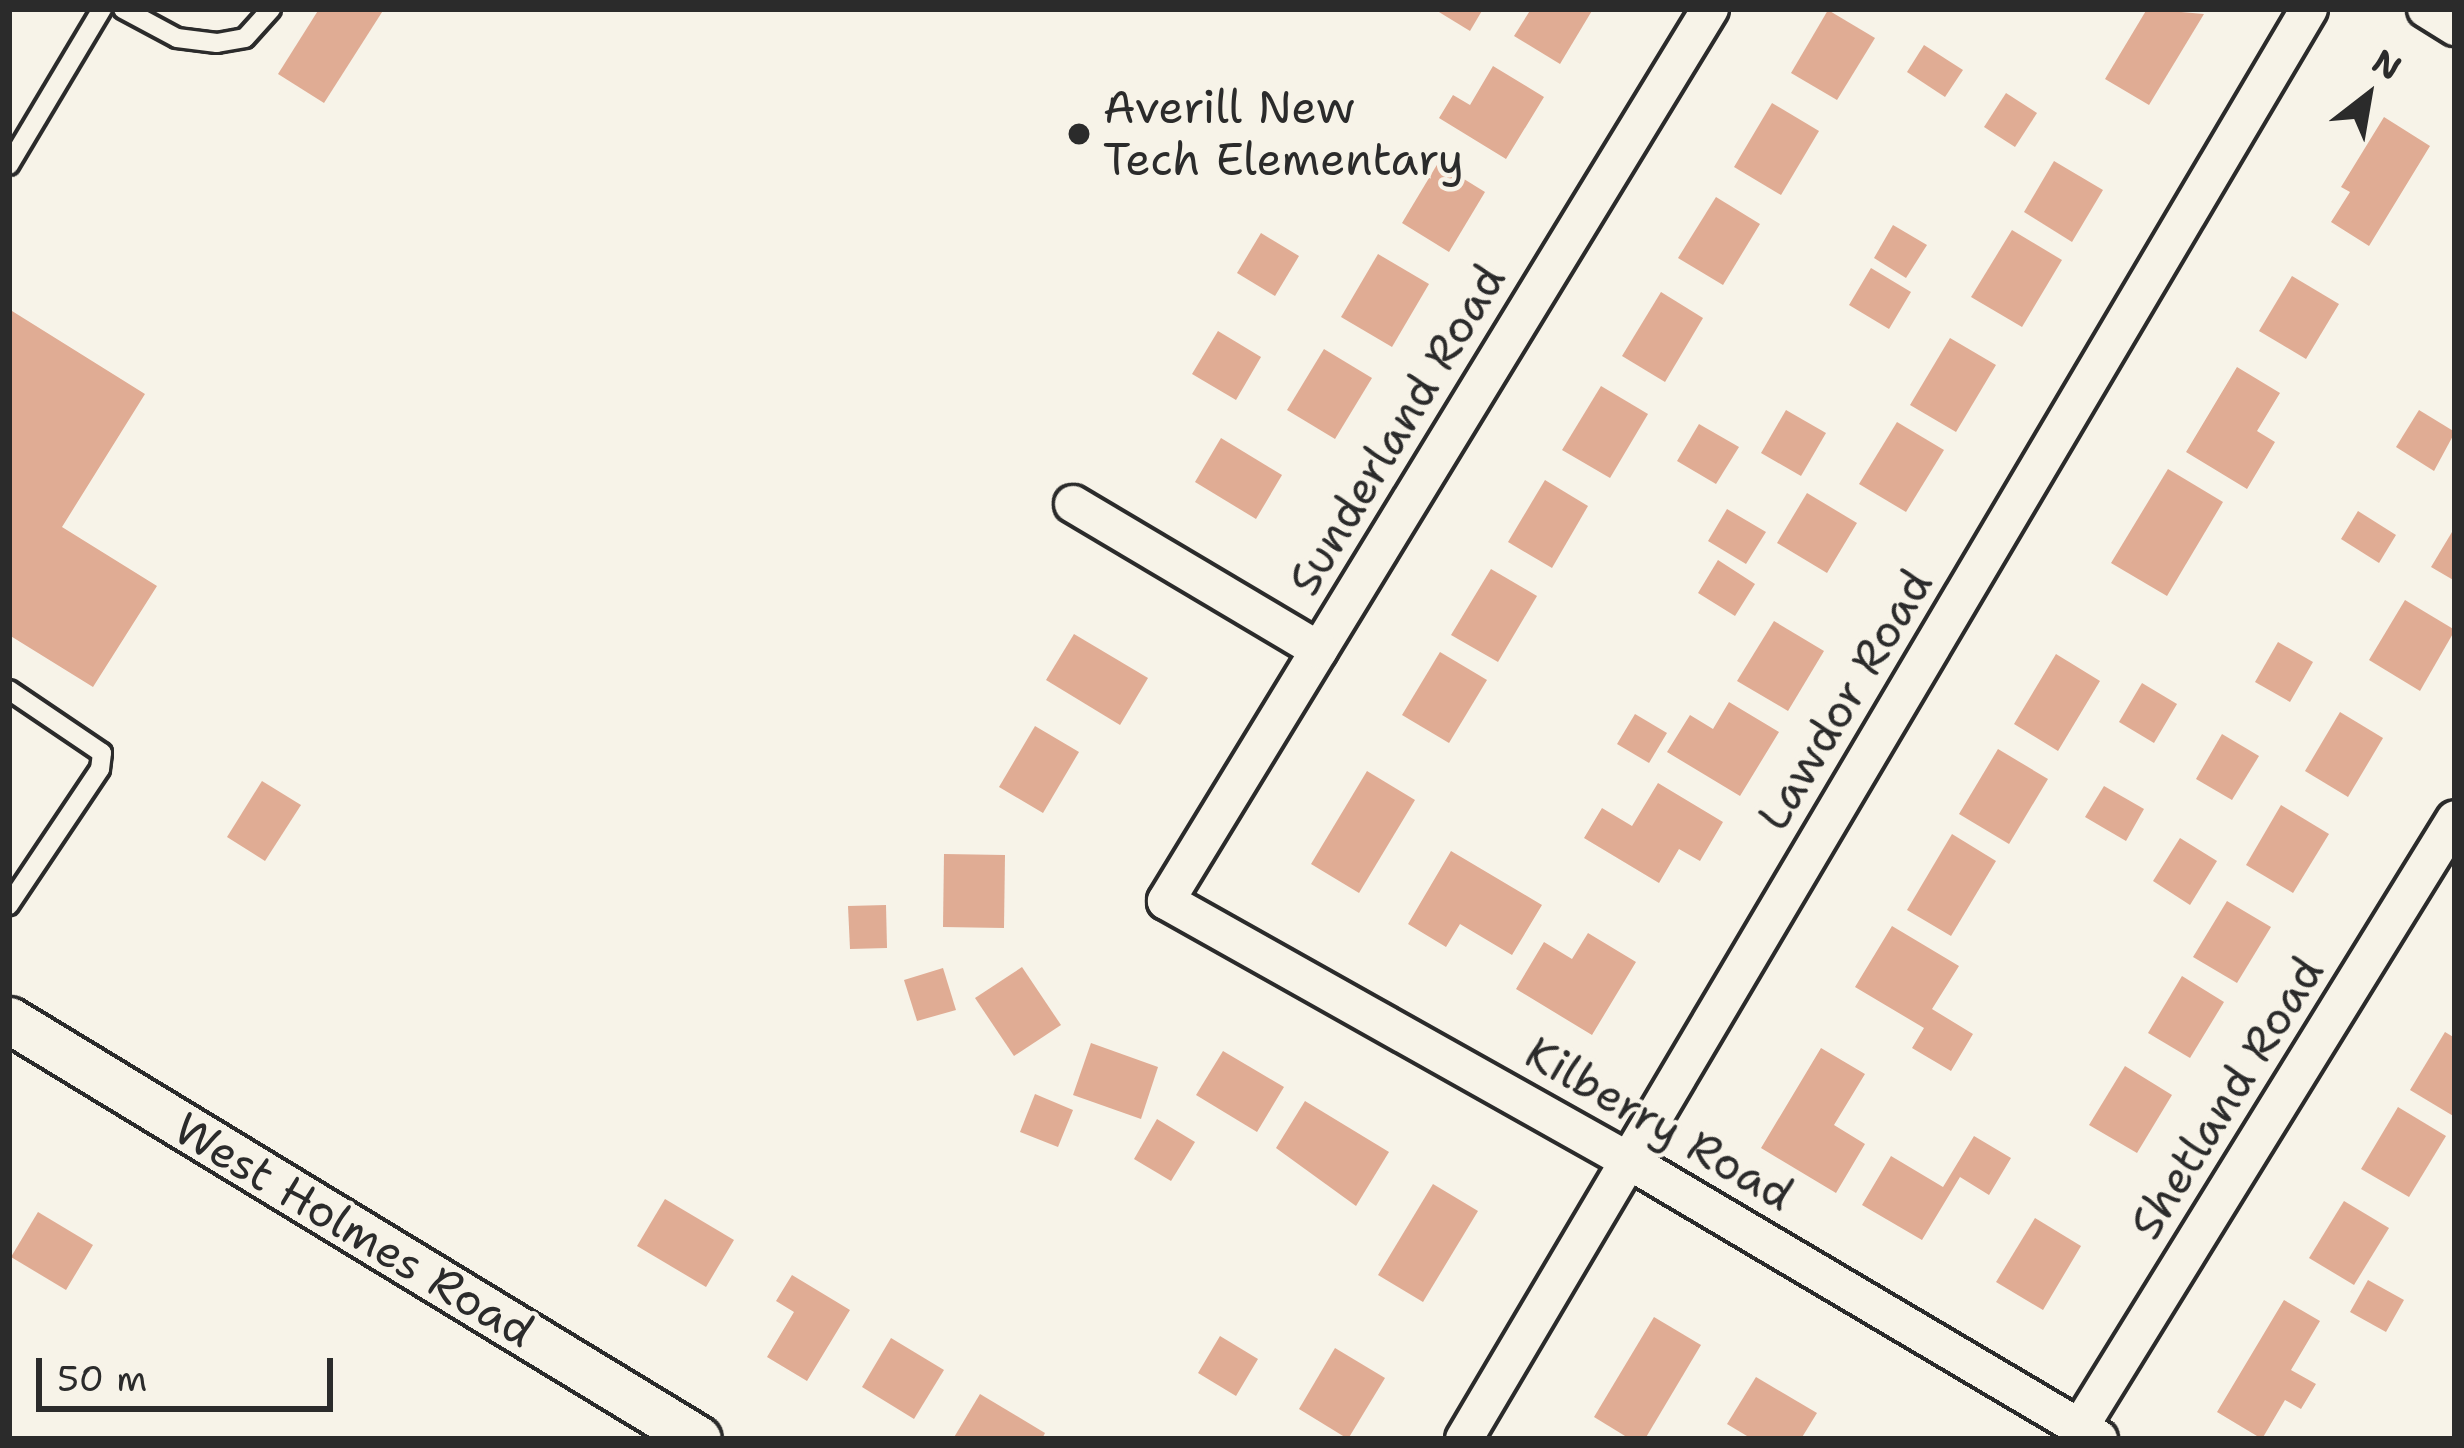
<!DOCTYPE html>
<html>
<head>
<meta charset="utf-8">
<style>
  body { margin:0 }
  #map { position:relative; width:2464px; height:1448px; overflow:hidden; background:#f7f3e8; font-family:"Shantell Sans",sans-serif }
  div>[style] { position:absolute }
  .building>* { inset:0; background:#e0ac94 }
  .roads { filter:drop-shadow(3px 0 #2b2b2b) drop-shadow(-3px 0 #2b2b2b) drop-shadow(0 3px #2b2b2b) drop-shadow(0 -3px #2b2b2b) }
  .service>* { height:18px; margin:-9px; padding:0 9px; transform-origin:9px; border-radius:9px; background:#f7f3e8 }
  .minor>* { height:36px; margin:-18px; padding:0 18px; transform-origin:18px; border-radius:18px; background:#f7f3e8 }
  .tertiary>* { height:45px; margin:-22.5px; padding:0 22.5px; transform-origin:22.5px; border-radius:22.5px; background:#f7f3e8 }
  .dots>* { width:33px; height:33px; translate:-50% -50%; box-sizing:border-box; border:6px solid #f7f3e8; border-radius:50% }
  span { translate:-50% -50%; white-space:nowrap; text-align:center; line-height:1.15; -webkit-text-stroke:9px #f7f3e8; paint-order:stroke }
  .poi-label { font-size:45px; color:#2b2b2b }
  .left { translate:0 -50%; text-align:left }
  .street-label { font-size:45px; color:#2b2b2b }
  .frame { position:absolute; inset:0; border:12px solid #2b2b2b; pointer-events:none }
  .north { position:absolute; left:2308px; top:36px; width:120px; height:120px; -webkit-text-stroke:9px #f7f3e8; paint-order:stroke; rotate:31deg; font-size:33px; font-weight:700; line-height:48px; text-align:center; color:#2b2b2b }
  .north::after { content:''; display:block; margin:auto; width:42px; height:54px; background:#2b2b2b; clip-path:polygon(50% 0,100% 100%,50% 72%,0 100%) }
  .scale { position:absolute; left:36px; top:1358px; width:297px; height:54px; box-sizing:border-box; border:6px solid #2b2b2b; border-top:0; padding-left:15px; font-size:36px; line-height:42px; white-space:nowrap; color:#2b2b2b; -webkit-text-stroke:9px #f7f3e8; paint-order:stroke }
</style>
</head>
<body>
<div id="map">
  <div class="building">
    <div style="clip-path:polygon(319px 9px,384px 9px,324px 103px,278px 74px)"></div>
    <div style="clip-path:polygon(1434px 9px,1483px 9px,1470px 31px)"></div>
    <div style="clip-path:polygon(1531px 9px,1593px 9px,1560px 64px,1514px 36px)"></div>
    <div style="clip-path:polygon(2147px 9px,2204px 14px,2149px 105px,2105px 79px)"></div>
    <div style="clip-path:polygon(1828px 10px,1875px 38px,1837px 100px,1791px 73px)"></div>
    <div style="clip-path:polygon(1924px 45px,1963px 70px,1945px 97px,1907px 72px)"></div>
    <div style="clip-path:polygon(1493px 66px,1544px 97px,1506px 159px,1439px 118px,1453px 95px,1470px 105px)"></div>
    <div style="clip-path:polygon(2006px 93px,2037px 113px,2015px 147px,1984px 127px)"></div>
    <div style="clip-path:polygon(1772px 103px,1819px 131px,1781px 195px,1734px 167px)"></div>
    <div style="clip-path:polygon(2384px 117px,2430px 146px,2369px 246px,2331px 222px,2350px 192px,2341px 187px)"></div>
    <div style="clip-path:polygon(2054px 161px,2103px 190px,2072px 242px,2024px 212px)"></div>
    <div style="clip-path:polygon(1438px 163px,1485px 192px,1449px 252px,1402px 223px)"></div>
    <div style="clip-path:polygon(1716px 197px,1760px 224px,1723px 285px,1678px 258px)"></div>
    <div style="clip-path:polygon(1893px 225px,1927px 245px,1906px 278px,1874px 258px)"></div>
    <div style="clip-path:polygon(2012px 230px,2062px 260px,2022px 327px,1971px 297px)"></div>
    <div style="clip-path:polygon(1261px 233px,1299px 256px,1275px 296px,1237px 273px)"></div>
    <div style="clip-path:polygon(1378px 254px,1429px 284px,1392px 347px,1341px 317px)"></div>
    <div style="clip-path:polygon(1871px 268px,1911px 292px,1889px 329px,1849px 305px)"></div>
    <div style="clip-path:polygon(2292px 276px,2339px 304px,2306px 359px,2259px 331px)"></div>
    <div style="clip-path:polygon(1661px 292px,1703px 318px,1665px 382px,1622px 356px)"></div>
    <div style="clip-path:polygon(12px 311px,145px 394px,62px 527px,157px 586px,93px 687px,9px 635px)"></div>
    <div style="clip-path:polygon(1218px 331px,1261px 357px,1236px 400px,1192px 374px)"></div>
    <div style="clip-path:polygon(1950px 338px,1996px 365px,1956px 432px,1910px 405px)"></div>
    <div style="clip-path:polygon(1324px 349px,1372px 378px,1335px 439px,1287px 410px)"></div>
    <div style="clip-path:polygon(2237px 367px,2280px 393px,2257px 431px,2275px 442px,2247px 489px,2186px 452px)"></div>
    <div style="clip-path:polygon(1601px 386px,1648px 414px,1610px 478px,1562px 450px)"></div>
    <div style="clip-path:polygon(1786px 410px,1826px 433px,1801px 476px,1761px 453px)"></div>
    <div style="clip-path:polygon(2419px 410px,2455px 432px,2434px 471px,2396px 447px)"></div>
    <div style="clip-path:polygon(1897px 422px,1944px 450px,1906px 512px,1859px 484px)"></div>
    <div style="clip-path:polygon(1699px 424px,1739px 447px,1716px 484px,1677px 461px)"></div>
    <div style="clip-path:polygon(1221px 438px,1282px 475px,1256px 519px,1195px 482px)"></div>
    <div style="clip-path:polygon(2168px 469px,2223px 502px,2167px 596px,2111px 563px)"></div>
    <div style="clip-path:polygon(1545px 480px,1588px 506px,1552px 568px,1508px 542px)"></div>
    <div style="clip-path:polygon(1807px 493px,1857px 523px,1827px 573px,1777px 543px)"></div>
    <div style="clip-path:polygon(1727px 509px,1766px 532px,1746px 564px,1708px 541px)"></div>
    <div style="clip-path:polygon(2358px 511px,2396px 535px,2379px 563px,2341px 539px)"></div>
    <div style="clip-path:polygon(2455px 527px,2455px 581px,2431px 567px)"></div>
    <div style="clip-path:polygon(1718px 560px,1755px 584px,1735px 616px,1698px 593px)"></div>
    <div style="clip-path:polygon(1491px 569px,1537px 596px,1498px 662px,1451px 635px)"></div>
    <div style="clip-path:polygon(2405px 600px,2455px 630px,2420px 691px,2369px 660px)"></div>
    <div style="clip-path:polygon(1774px 621px,1824px 651px,1788px 711px,1737px 681px)"></div>
    <div style="clip-path:polygon(1074px 634px,1148px 678px,1120px 725px,1046px 680px)"></div>
    <div style="clip-path:polygon(2278px 642px,2313px 662px,2290px 702px,2255px 682px)"></div>
    <div style="clip-path:polygon(1440px 652px,1487px 680px,1449px 743px,1402px 715px)"></div>
    <div style="clip-path:polygon(2056px 654px,2100px 681px,2058px 751px,2014px 724px)"></div>
    <div style="clip-path:polygon(2142px 683px,2177px 704px,2154px 743px,2119px 722px)"></div>
    <div style="clip-path:polygon(1729px 702px,1779px 732px,1740px 796px,1667px 752px,1690px 715px,1713px 729px)"></div>
    <div style="clip-path:polygon(2340px 712px,2383px 738px,2348px 797px,2305px 771px)"></div>
    <div style="clip-path:polygon(1635px 714px,1667px 733px,1649px 763px,1617px 744px)"></div>
    <div style="clip-path:polygon(1035px 726px,1079px 752px,1043px 813px,999px 787px)"></div>
    <div style="clip-path:polygon(2222px 734px,2259px 756px,2232px 800px,2196px 779px)"></div>
    <div style="clip-path:polygon(1998px 749px,2048px 779px,2009px 844px,1959px 814px)"></div>
    <div style="clip-path:polygon(1367px 771px,1415px 800px,1359px 893px,1311px 864px)"></div>
    <div style="clip-path:polygon(262px 781px,301px 805px,265px 861px,227px 837px)"></div>
    <div style="clip-path:polygon(1658px 783px,1723px 822px,1700px 861px,1679px 849px,1659px 883px,1584px 838px,1602px 808px,1632px 826px)"></div>
    <div style="clip-path:polygon(2104px 786px,2144px 809px,2126px 841px,2085px 817px)"></div>
    <div style="clip-path:polygon(2281px 805px,2329px 834px,2293px 893px,2246px 865px)"></div>
    <div style="clip-path:polygon(1952px 834px,1996px 861px,1951px 936px,1907px 910px)"></div>
    <div style="clip-path:polygon(2180px 838px,2217px 861px,2190px 905px,2153px 881px)"></div>
    <div style="clip-path:polygon(1451px 851px,1542px 905px,1512px 955px,1460px 924px,1446px 947px,1408px 924px)"></div>
    <div style="clip-path:polygon(944px 854px,1005px 855px,1004px 928px,943px 927px)"></div>
    <div style="clip-path:polygon(2227px 901px,2271px 927px,2237px 983px,2193px 957px)"></div>
    <div style="clip-path:polygon(886px 905px,887px 948px,850px 949px,848px 906px)"></div>
    <div style="clip-path:polygon(1892px 926px,1959px 966px,1932px 1009px,1973px 1034px,1951px 1071px,1912px 1048px,1924px 1028px,1855px 987px)"></div>
    <div style="clip-path:polygon(1588px 933px,1636px 962px,1592px 1035px,1516px 989px,1544px 942px,1572px 959px)"></div>
    <div style="clip-path:polygon(1022px 967px,1061px 1025px,1014px 1056px,975px 998px)"></div>
    <div style="clip-path:polygon(943px 968px,956px 1010px,917px 1021px,904px 980px)"></div>
    <div style="clip-path:polygon(2182px 976px,2224px 1002px,2190px 1058px,2148px 1033px)"></div>
    <div style="clip-path:polygon(2445px 1032px,2455px 1038px,2455px 1117px,2410px 1090px)"></div>
    <div style="clip-path:polygon(1091px 1043px,1158px 1067px,1141px 1119px,1073px 1095px)"></div>
    <div style="clip-path:polygon(1821px 1048px,1865px 1074px,1834px 1125px,1865px 1144px,1836px 1193px,1761px 1148px)"></div>
    <div style="clip-path:polygon(1223px 1051px,1284px 1087px,1257px 1132px,1196px 1095px)"></div>
    <div style="clip-path:polygon(2125px 1066px,2172px 1095px,2137px 1153px,2089px 1125px)"></div>
    <div style="clip-path:polygon(1035px 1094px,1073px 1110px,1058px 1147px,1020px 1132px)"></div>
    <div style="clip-path:polygon(1305px 1101px,1389px 1152px,1356px 1206px,1276px 1148px)"></div>
    <div style="clip-path:polygon(2398px 1107px,2446px 1136px,2409px 1197px,2361px 1169px)"></div>
    <div style="clip-path:polygon(1157px 1119px,1195px 1142px,1171px 1181px,1134px 1159px)"></div>
    <div style="clip-path:polygon(1974px 1136px,2011px 1158px,1989px 1195px,1960px 1177px,1922px 1240px,1862px 1205px,1891px 1156px,1943px 1187px)"></div>
    <div style="clip-path:polygon(1433px 1184px,1478px 1211px,1423px 1302px,1378px 1275px)"></div>
    <div style="clip-path:polygon(665px 1199px,734px 1240px,706px 1287px,637px 1246px)"></div>
    <div style="clip-path:polygon(2344px 1201px,2389px 1228px,2354px 1285px,2309px 1258px)"></div>
    <div style="clip-path:polygon(38px 1212px,93px 1245px,66px 1290px,11px 1257px)"></div>
    <div style="clip-path:polygon(2035px 1218px,2081px 1246px,2043px 1310px,1996px 1282px)"></div>
    <div style="clip-path:polygon(792px 1275px,850px 1310px,807px 1381px,767px 1357px,794px 1312px,776px 1301px)"></div>
    <div style="clip-path:polygon(2368px 1280px,2404px 1300px,2386px 1332px,2350px 1312px)"></div>
    <div style="clip-path:polygon(2284px 1300px,2320px 1321px,2291px 1370px,2316px 1384px,2301px 1409px,2285px 1400px,2262px 1439px,2217px 1412px)"></div>
    <div style="clip-path:polygon(1654px 1317px,1701px 1345px,1645px 1439px,1630px 1439px,1594px 1417px)"></div>
    <div style="clip-path:polygon(1220px 1336px,1258px 1359px,1236px 1396px,1198px 1373px)"></div>
    <div style="clip-path:polygon(891px 1338px,944px 1370px,914px 1419px,862px 1387px)"></div>
    <div style="clip-path:polygon(1335px 1348px,1385px 1378px,1348px 1439px,1299px 1409px)"></div>
    <div style="clip-path:polygon(1756px 1377px,1817px 1413px,1801px 1439px,1752px 1439px,1727px 1424px)"></div>
    <div style="clip-path:polygon(980px 1394px,1045px 1433px,1042px 1439px,953px 1439px)"></div>
  </div>
  <div class="roads">
    <div class="service">
      <div style="left:123px;top:9px;width:61px;rotate:28.2deg"></div>
      <div style="left:177px;top:38px;width:40px;rotate:7.1deg"></div>
      <div style="left:217px;top:43px;width:28px;rotate:-10deg"></div>
      <div style="left:245px;top:38px;width:39px;rotate:-48deg"></div>
      <div style="left:9px;top:165px;width:182px;rotate:-59.2deg"></div>
      <div style="left:9px;top:690px;width:112px;rotate:34.1deg"></div>
      <div style="left:102px;top:753px;width:16px;rotate:97deg"></div>
      <div style="left:100px;top:769px;width:164px;rotate:123.8deg"></div>
    </div>
    <div class="minor">
      <div style="left:1710px;top:9px;width:1045px;rotate:121.38deg"></div>
      <div style="left:1166px;top:901px;width:531px;rotate:29.32deg"></div>
      <div style="left:1629px;top:1161px;width:546px;rotate:30.6deg"></div>
      <div style="left:2426px;top:9px;width:34px;rotate:32deg"></div>
      <div style="left:1073px;top:504px;width:286px;rotate:30.7deg"></div>
      <div style="left:2080px;top:1427px;width:714px;rotate:-58.33deg"></div>
      <div style="left:1464px;top:1439px;width:1661px;rotate:-59.42deg"></div>
    </div>
    <div class="tertiary">
      <div style="left:9px;top:1020px;width:806px;rotate:31.3deg"></div>
    </div>
  </div>
  <div class="dots">
    <div style="left:1079px;top:134px;background:#2b2b2b"></div>
  </div>
  <div class="poi-label">
    <span class="left" style="left:1103px;top:134px">Averill New<br>Tech Elementary</span>
  </div>
  <div class="street-label">
    <span style="left:1397px;top:430px;rotate:-59deg">Sunderland Road</span>
    <span style="left:1845px;top:700px;rotate:-59deg">Lawdor Road</span>
    <span style="left:2227px;top:1098px;rotate:-58deg">Shetland Road</span>
    <span style="left:1659px;top:1124px;rotate:30deg">Kilberry Road</span>
    <span style="left:354px;top:1230px;rotate:31deg">West Holmes Road</span>
  </div>
  <div class="frame"></div>
  <div class="north">N</div>
  <div class="scale">50 m</div>
</div>
</body>
</html>
